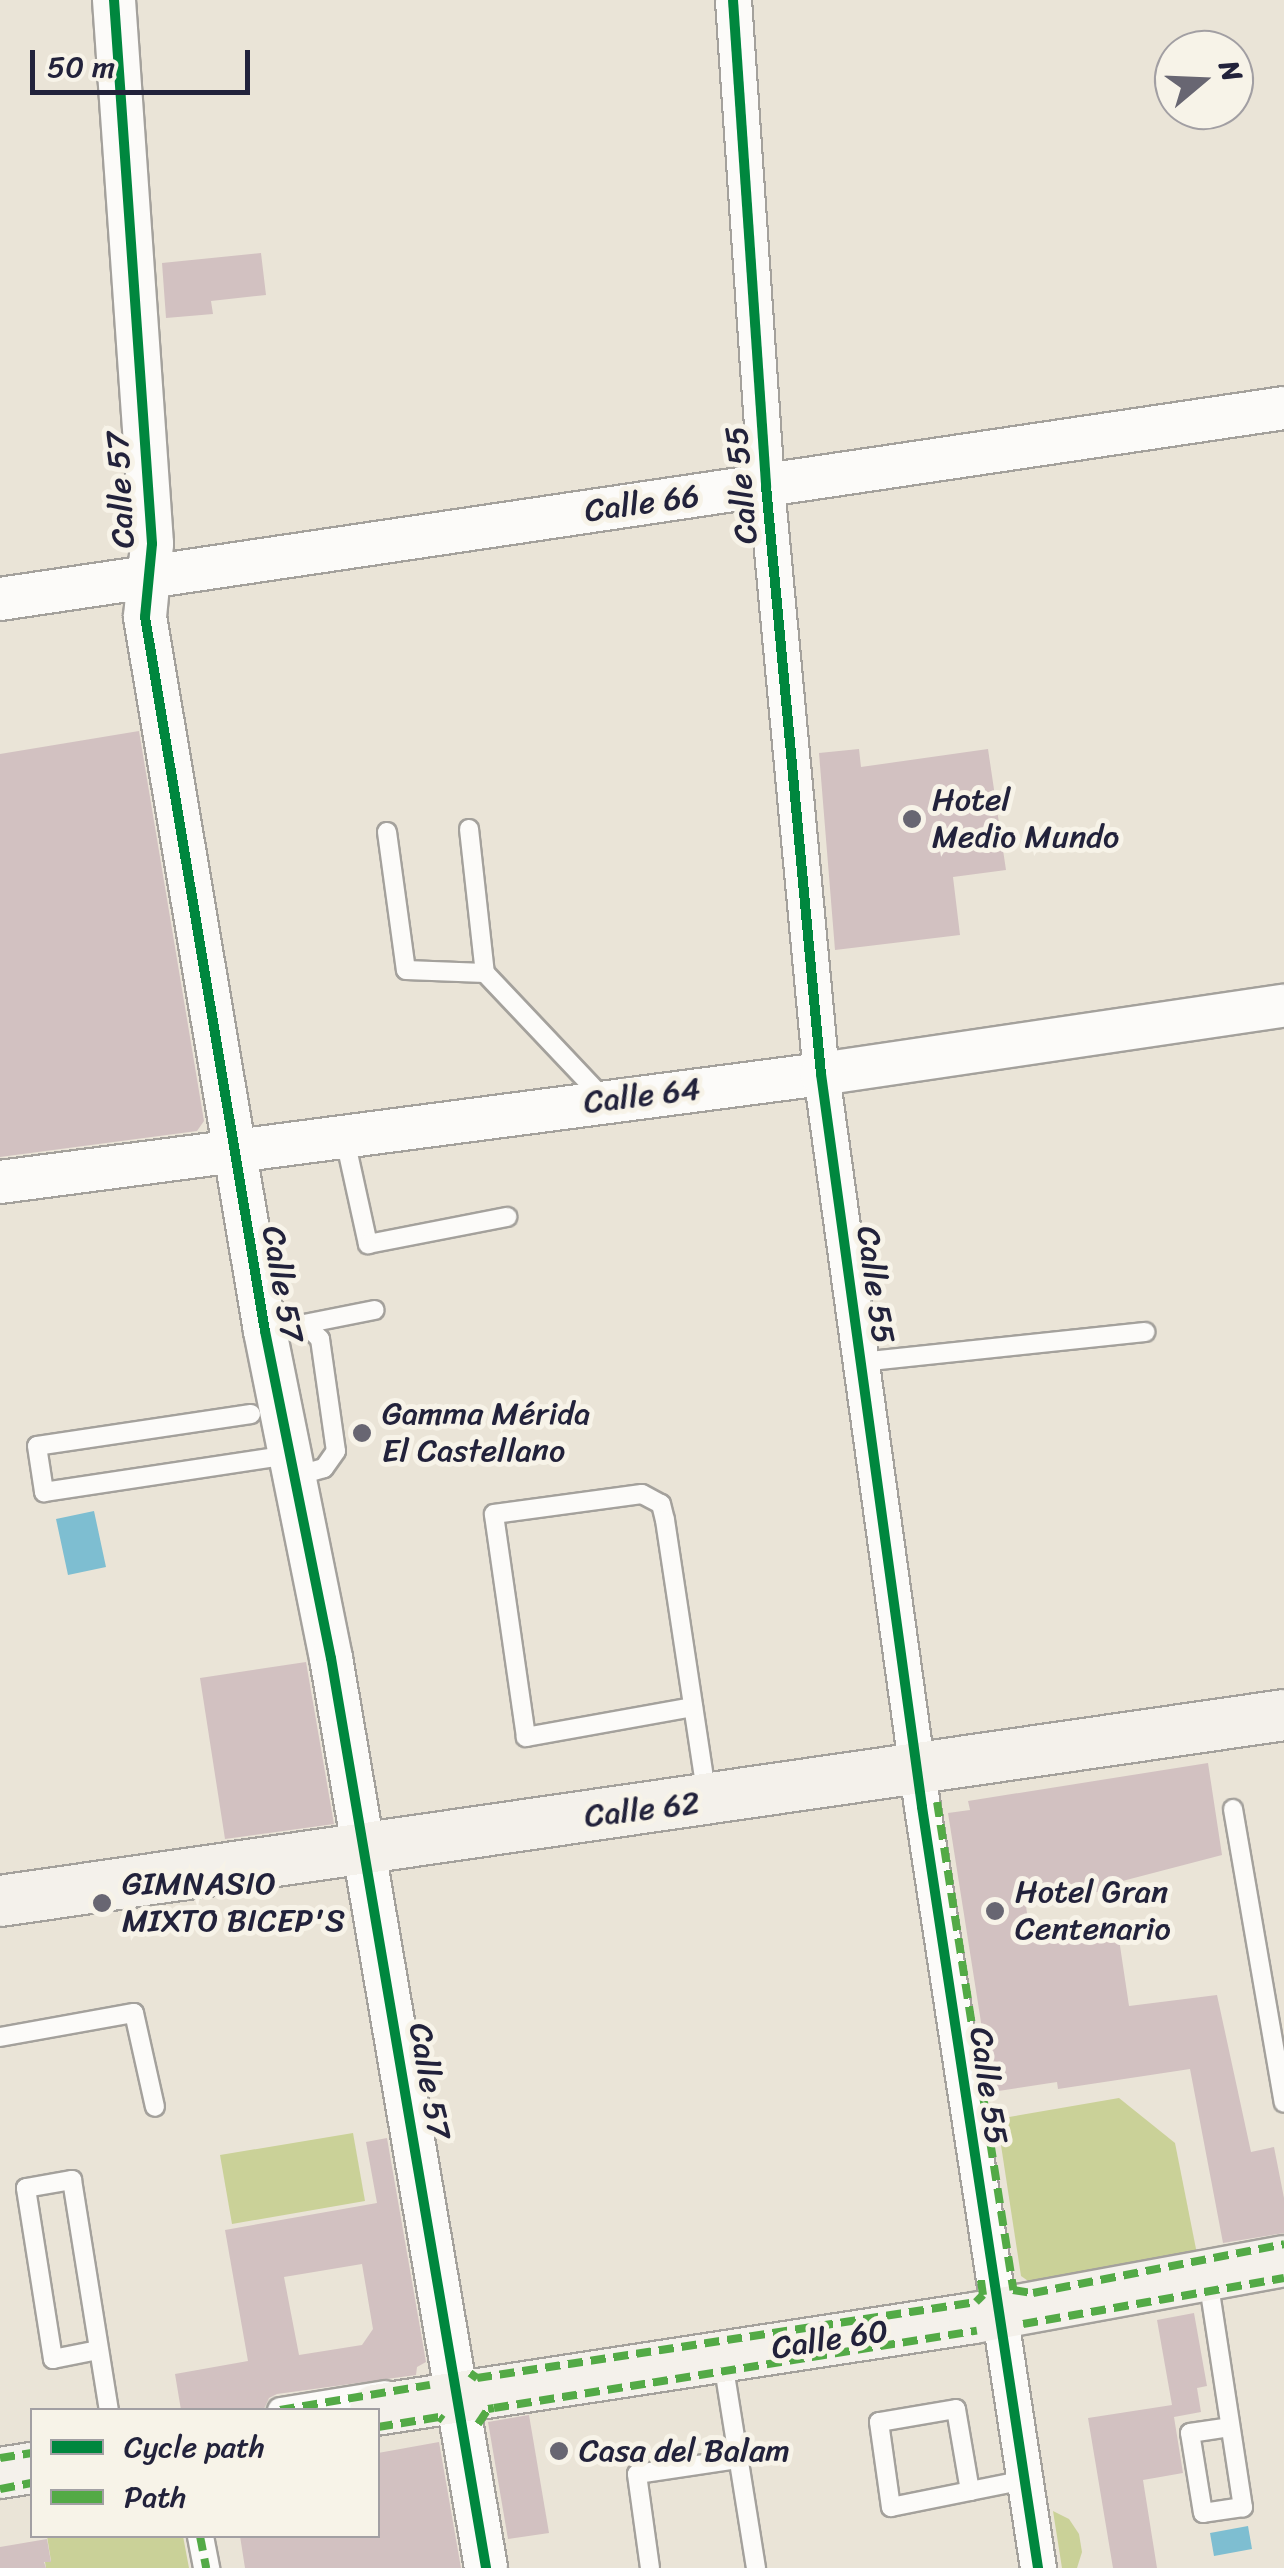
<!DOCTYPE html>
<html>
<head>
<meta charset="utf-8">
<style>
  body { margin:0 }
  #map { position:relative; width:1284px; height:2568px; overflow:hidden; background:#eae4d7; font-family:Sriracha,sans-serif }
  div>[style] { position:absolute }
  .green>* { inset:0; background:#cad198 }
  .water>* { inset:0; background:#7ebed1 }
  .building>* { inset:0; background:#d2c1c1 }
  .roads { filter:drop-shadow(2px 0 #a4a19c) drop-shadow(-2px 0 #a4a19c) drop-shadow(0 2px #a4a19c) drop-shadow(0 -2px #a4a19c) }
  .service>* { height:18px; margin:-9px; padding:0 9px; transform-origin:9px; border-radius:9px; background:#fcfbf9 }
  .pedestrian>* { height:25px; margin:-12.5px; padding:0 12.5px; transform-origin:12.5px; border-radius:12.5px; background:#fcfbf9 }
  .minor>* { height:35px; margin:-17.5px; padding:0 17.5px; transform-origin:17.5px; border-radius:17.5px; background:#fcfbf9 }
  .tertiary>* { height:42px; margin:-21px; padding:0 21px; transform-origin:21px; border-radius:21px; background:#fcfbf9 }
  .secondary>* { height:50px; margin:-25px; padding:0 25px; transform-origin:25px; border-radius:25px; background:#f4f1eb }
  .quiet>* { height:8px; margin-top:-4px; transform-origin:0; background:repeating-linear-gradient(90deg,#53aa46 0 15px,transparent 0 23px) }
  .cycleway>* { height:10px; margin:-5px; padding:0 5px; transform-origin:5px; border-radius:5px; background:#00873e }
  .dots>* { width:28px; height:28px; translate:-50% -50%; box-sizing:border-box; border:5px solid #f7f3e8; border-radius:50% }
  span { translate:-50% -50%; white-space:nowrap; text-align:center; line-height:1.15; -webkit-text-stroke:10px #f7f3e8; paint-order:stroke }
  .street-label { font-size:32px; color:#22223b }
  .poi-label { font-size:32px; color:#22223b }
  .left { translate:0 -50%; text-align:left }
  .legend { position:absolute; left:30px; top:2408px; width:350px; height:130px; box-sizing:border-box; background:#f7f3e8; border:2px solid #a29fa3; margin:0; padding:12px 18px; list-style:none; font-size:30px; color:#22223b }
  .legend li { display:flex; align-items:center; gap:20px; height:50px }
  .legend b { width:50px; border:2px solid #a29fa3 }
  .north { position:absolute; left:1154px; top:30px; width:100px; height:100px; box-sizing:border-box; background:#f7f3e8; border:2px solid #a29fa3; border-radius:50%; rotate:71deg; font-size:28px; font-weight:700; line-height:40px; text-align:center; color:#22223b }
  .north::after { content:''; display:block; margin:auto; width:35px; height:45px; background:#686672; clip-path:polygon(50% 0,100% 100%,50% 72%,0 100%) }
  .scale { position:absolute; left:30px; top:50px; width:220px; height:45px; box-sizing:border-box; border:5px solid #22223b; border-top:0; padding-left:12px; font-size:30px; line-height:35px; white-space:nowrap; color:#22223b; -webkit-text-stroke:8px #f7f3e8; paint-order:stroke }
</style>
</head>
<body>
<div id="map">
  <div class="green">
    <div style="clip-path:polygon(1119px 2098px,1175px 2143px,1197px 2254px,1034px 2285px,1021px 2276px,997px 2119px)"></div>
    <div style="clip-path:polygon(353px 2133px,365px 2201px,232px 2224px,220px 2155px)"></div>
    <div style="clip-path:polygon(1053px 2511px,1069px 2519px,1079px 2534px,1082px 2552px,1077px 2568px,1062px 2568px)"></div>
    <div style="clip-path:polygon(47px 2536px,183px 2536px,189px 2568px,46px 2568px,45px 2562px,51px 2561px)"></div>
  </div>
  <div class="water">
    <div style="clip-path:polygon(94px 1511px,106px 1567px,68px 1575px,56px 1519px)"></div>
    <div style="clip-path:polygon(1248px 2526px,1252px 2549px,1214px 2556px,1210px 2533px)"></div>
  </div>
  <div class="building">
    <div style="clip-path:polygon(261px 253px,266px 295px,211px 301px,213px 314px,166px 318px,162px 263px)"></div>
    <div style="clip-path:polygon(139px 731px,204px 1121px,197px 1131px,0 1157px,0 754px)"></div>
    <div style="clip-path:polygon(859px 749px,861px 767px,988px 749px,1006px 870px,953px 877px,960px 935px,835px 950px,819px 753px)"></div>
    <div style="clip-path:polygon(306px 1662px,334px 1824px,225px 1839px,200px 1678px)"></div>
    <div style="clip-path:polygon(1208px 1763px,1222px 1855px,1111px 1884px,1113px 1894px,1023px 1883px,1030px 1936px,1116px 1919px,1129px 2006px,1217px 1995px,1251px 2152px,1274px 2147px,1284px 2198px,1284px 2233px,1223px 2243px,1190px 2069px,1058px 2089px,1057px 2082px,992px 2092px,948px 1813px,970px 1810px,968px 1801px)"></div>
    <div style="clip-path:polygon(evenodd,387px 2138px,426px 2362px,417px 2367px,416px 2375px,277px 2394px,269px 2398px,264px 2409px,181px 2410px,175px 2374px,248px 2361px,225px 2230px,377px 2203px,366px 2142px,387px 2138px,362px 2264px,373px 2329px,362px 2345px,299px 2355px,284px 2277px,362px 2264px)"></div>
    <div style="clip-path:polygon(1194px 2313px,1207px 2386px,1197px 2388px,1201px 2412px,1174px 2417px,1183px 2473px,1143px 2480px,1157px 2568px,1113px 2568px,1088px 2418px,1172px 2405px,1157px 2320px)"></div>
    <div style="clip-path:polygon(529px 2415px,549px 2533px,508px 2539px,488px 2422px)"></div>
    <div style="clip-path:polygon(439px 2442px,461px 2568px,245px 2568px,240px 2536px,378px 2536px,378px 2453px)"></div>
    <div style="clip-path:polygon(47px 2539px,51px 2562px,44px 2562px,46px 2568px,0 2568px,0 2547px)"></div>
  </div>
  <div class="roads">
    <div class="service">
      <div style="left:469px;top:829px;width:145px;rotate:83.7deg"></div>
      <div style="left:485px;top:973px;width:176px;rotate:46.6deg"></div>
      <div style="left:387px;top:832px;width:139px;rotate:82.2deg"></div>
      <div style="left:406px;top:970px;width:79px;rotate:2.2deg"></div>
      <div style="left:344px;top:1135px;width:112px;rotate:77.6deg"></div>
      <div style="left:368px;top:1244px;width:142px;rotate:-11deg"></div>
      <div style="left:299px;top:1325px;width:77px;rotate:-11.2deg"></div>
      <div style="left:265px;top:1331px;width:43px;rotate:-5.3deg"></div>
      <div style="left:308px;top:1327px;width:17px;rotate:45deg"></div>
      <div style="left:320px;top:1339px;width:113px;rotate:81.9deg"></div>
      <div style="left:336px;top:1451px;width:21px;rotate:125deg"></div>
      <div style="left:324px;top:1468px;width:29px;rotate:164deg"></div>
      <div style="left:860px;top:1362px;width:287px;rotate:-6deg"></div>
      <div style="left:251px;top:1414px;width:216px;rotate:171.5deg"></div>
      <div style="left:37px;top:1446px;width:47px;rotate:81.3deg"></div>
      <div style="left:44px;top:1492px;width:247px;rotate:-8.6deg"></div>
      <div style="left:693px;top:1707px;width:170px;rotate:169.8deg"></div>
      <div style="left:526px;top:1737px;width:225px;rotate:-98.2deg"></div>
      <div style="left:494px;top:1514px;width:149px;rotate:-7.7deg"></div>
      <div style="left:642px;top:1494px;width:21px;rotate:28deg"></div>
      <div style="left:661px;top:1504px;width:16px;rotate:76deg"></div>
      <div style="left:665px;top:1520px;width:280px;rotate:81.4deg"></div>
      <div style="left:1233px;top:1809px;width:298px;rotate:80.2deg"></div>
      <div style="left:0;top:2037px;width:136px;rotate:-10.2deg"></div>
      <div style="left:134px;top:2013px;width:96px;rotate:77.4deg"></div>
      <div style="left:1210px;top:2292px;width:218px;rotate:81.3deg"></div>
      <div style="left:1243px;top:2507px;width:40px;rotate:171.5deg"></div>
      <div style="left:1203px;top:2513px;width:81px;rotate:-99.2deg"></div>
      <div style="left:1190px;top:2433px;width:40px;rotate:-8.5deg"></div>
      <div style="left:98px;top:2350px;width:46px;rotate:168.7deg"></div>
      <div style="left:53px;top:2359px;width:173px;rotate:-99deg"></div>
      <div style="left:26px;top:2188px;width:47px;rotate:-9.9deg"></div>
      <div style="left:72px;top:2180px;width:233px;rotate:80.9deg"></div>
      <div style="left:723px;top:2362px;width:209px;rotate:80.9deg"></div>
      <div style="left:970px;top:2491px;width:83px;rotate:-99.7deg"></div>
      <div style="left:956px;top:2409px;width:78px;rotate:170.4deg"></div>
      <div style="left:879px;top:2422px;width:86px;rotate:82deg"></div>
      <div style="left:891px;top:2507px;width:81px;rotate:-11.4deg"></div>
      <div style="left:970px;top:2491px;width:56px;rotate:-11.3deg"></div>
      <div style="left:650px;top:2568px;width:95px;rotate:-97.9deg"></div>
      <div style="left:637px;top:2474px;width:103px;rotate:-8.4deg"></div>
    </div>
    <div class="pedestrian">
      <div style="left:280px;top:2410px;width:106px;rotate:-9.2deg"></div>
      <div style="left:200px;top:2536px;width:33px;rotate:79deg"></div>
    </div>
    <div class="minor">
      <div style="left:733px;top:0;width:487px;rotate:86.1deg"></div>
      <div style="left:766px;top:486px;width:591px;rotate:84.66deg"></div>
      <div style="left:821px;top:1074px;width:740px;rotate:82.15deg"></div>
      <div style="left:922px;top:1807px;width:770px;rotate:81.33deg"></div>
    </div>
    <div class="tertiary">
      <div style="left:114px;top:0;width:545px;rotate:86deg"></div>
      <div style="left:152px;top:544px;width:73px;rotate:95.5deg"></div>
      <div style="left:145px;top:617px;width:724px;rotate:80.46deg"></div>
      <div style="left:265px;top:1331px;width:334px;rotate:78.6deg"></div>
      <div style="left:331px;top:1658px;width:923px;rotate:80.33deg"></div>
      <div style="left:0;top:599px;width:1298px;rotate:-8.46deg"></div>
      <div style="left:0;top:1182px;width:828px;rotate:-7.49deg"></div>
      <div style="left:821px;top:1074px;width:468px;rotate:-8.4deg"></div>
    </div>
    <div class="secondary">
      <div style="left:0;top:1901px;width:1297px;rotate:-8.24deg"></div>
      <div style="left:375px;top:2410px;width:606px;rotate:-8.73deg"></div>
      <div style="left:974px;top:2318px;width:315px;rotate:-10.4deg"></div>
      <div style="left:0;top:2473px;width:32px;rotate:-9deg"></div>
    </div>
  </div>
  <div class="quiet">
    <div style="left:937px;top:1802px;width:494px;rotate:81.1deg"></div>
    <div style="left:1013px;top:2290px;width:20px;rotate:9deg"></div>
    <div style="left:1033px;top:2293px;width:256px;rotate:-11deg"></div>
    <div style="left:1023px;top:2324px;width:265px;rotate:-10deg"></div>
    <div style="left:470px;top:2373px;width:9px;rotate:36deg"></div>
    <div style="left:477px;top:2378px;width:505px;rotate:-8.66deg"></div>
    <div style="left:976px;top:2302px;width:10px;rotate:-45deg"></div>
    <div style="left:983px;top:2295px;width:21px;rotate:-98deg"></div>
    <div style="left:280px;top:2410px;width:152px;rotate:-9.5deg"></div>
    <div style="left:478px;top:2424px;width:18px;rotate:-56deg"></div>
    <div style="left:488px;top:2409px;width:6px;rotate:-9deg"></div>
    <div style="left:494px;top:2408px;width:489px;rotate:-9.1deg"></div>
    <div style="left:378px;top:2427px;width:62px;rotate:-9.3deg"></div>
    <div style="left:439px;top:2417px;width:5px;rotate:37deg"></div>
    <div style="left:0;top:2458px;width:32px;rotate:-9deg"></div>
    <div style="left:0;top:2489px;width:33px;rotate:-11deg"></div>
    <div style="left:200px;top:2536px;width:33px;rotate:79deg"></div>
  </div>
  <div class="cycleway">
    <div style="left:114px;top:0;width:545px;rotate:86deg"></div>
    <div style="left:152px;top:544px;width:73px;rotate:95.5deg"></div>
    <div style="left:145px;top:617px;width:724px;rotate:80.46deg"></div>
    <div style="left:265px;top:1331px;width:334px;rotate:78.6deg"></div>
    <div style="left:331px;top:1658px;width:923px;rotate:80.33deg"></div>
    <div style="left:733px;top:0;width:487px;rotate:86.1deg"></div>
    <div style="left:766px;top:486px;width:591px;rotate:84.66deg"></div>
    <div style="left:821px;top:1074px;width:740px;rotate:82.15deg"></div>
    <div style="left:922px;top:1807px;width:770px;rotate:81.33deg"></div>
  </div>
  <div class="dots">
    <div style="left:912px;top:819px;background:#686672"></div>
    <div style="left:362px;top:1433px;background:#686672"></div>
    <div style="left:102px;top:1903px;background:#686672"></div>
    <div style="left:995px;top:1911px;background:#686672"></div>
    <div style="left:559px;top:2451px;background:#686672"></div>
  </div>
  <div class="street-label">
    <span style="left:742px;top:485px;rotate:-95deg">Calle 55</span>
    <span style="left:121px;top:490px;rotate:-93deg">Calle 57</span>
    <span style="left:642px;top:504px;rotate:-8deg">Calle 66</span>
    <span style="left:642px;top:1096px;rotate:-7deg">Calle 64</span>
    <span style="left:282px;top:1284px;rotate:80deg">Calle 57</span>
    <span style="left:875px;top:1285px;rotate:82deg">Calle 55</span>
    <span style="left:642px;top:1810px;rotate:-7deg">Calle 62</span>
    <span style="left:429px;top:2081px;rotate:80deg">Calle 57</span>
    <span style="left:988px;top:2086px;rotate:82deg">Calle 55</span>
    <span style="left:830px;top:2340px;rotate:-9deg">Calle 60</span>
  </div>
  <div class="poi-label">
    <span class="left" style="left:932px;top:819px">Hotel<br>Medio Mundo</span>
    <span class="left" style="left:382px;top:1433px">Gamma Mérida<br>El Castellano</span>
    <span class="left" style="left:122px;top:1903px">GIMNASIO<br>MIXTO BICEP'S</span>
    <span class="left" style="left:1015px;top:1911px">Hotel Gran<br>Centenario</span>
    <span class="left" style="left:579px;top:2451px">Casa del Balam</span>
  </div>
  <ul class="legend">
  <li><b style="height:12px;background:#00873e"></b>Cycle path</li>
  <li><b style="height:12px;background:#53aa46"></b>Path</li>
  </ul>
  <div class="north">N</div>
  <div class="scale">50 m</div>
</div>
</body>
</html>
